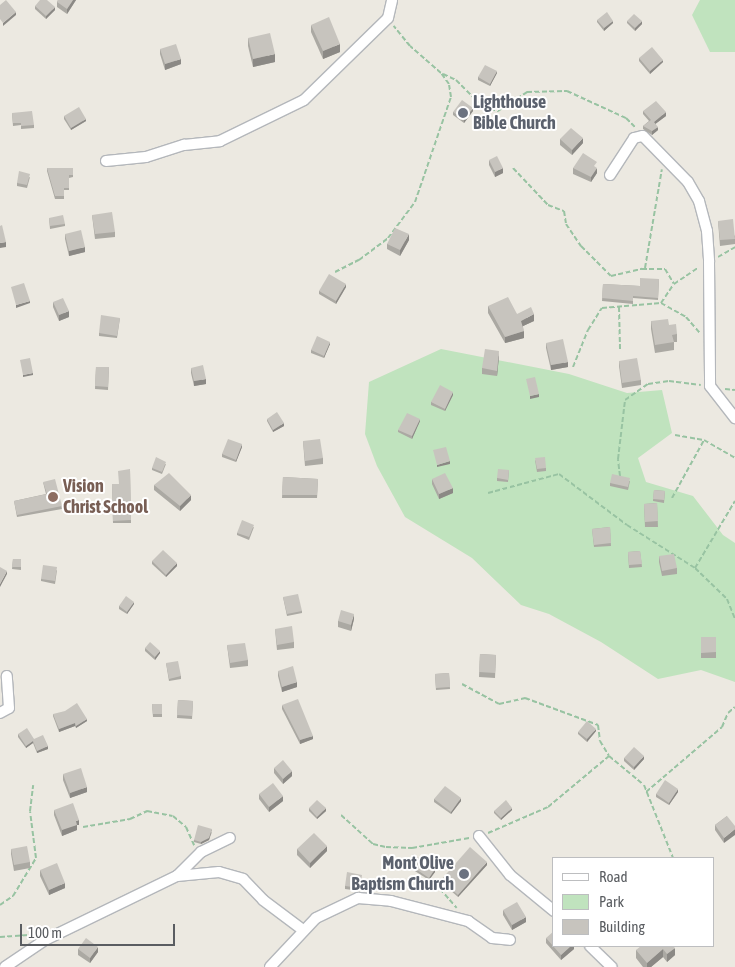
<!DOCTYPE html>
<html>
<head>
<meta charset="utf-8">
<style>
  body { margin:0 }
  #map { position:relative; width:735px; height:967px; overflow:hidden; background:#ece9e1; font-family:"Asap Condensed",sans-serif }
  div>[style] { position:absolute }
  .green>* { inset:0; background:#c0e3be }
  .path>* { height:2px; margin-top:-1px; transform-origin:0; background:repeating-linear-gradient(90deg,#98c3a2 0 5px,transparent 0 7.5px) }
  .roads { filter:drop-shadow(1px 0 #b4b7bb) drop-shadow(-1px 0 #b4b7bb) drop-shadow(0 1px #b4b7bb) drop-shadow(0 -1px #b4b7bb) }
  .minor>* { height:10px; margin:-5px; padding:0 5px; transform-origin:5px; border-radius:5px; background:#fff }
  .wall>* { inset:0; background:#aba9a3 }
  .shaded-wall>* { inset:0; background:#8b8985 }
  .building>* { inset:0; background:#c7c4be }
  .dots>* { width:14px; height:14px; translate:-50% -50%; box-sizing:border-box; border:2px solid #fff; border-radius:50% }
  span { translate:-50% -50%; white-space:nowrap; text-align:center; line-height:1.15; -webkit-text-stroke:4px #fff; paint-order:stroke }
  .worship-label { font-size:18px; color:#5b616d; font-weight:700 }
  .left { translate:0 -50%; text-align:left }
  .right { translate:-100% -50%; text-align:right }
  .education-label { font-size:18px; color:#785e54; font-weight:700 }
  .legend { position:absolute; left:552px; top:857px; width:162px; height:90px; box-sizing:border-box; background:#fff; border:1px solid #bdbec0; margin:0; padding:6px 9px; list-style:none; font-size:15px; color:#5a5d61 }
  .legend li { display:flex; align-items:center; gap:10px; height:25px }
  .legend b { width:25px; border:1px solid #bdbec0 }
  .scale { position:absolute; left:20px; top:924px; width:155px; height:22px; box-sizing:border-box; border:2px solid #5a5d61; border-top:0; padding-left:6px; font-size:15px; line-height:18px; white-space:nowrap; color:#5a5d61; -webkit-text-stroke:4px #fff; paint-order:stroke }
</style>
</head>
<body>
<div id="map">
  <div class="green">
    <div style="clip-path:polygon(700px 0,735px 0,735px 52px,710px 52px,692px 15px)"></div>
    <div style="clip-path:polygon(441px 349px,569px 374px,627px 393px,662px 390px,672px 433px,638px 458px,646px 482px,693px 496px,723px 535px,735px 543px,735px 682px,701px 670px,658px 679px,601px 642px,549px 614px,521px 605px,472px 558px,405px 517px,377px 466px,365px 434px,369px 382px)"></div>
  </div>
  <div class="path">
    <div style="left:443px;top:74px;width:14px;rotate:25deg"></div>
    <div style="left:456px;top:80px;width:38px;rotate:45deg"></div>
    <div style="left:483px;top:107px;width:16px;rotate:15deg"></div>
    <div style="left:498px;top:111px;width:35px;rotate:-33deg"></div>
    <div style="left:527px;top:92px;width:40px;rotate:-1.4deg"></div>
    <div style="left:567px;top:91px;width:65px;rotate:24.6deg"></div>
    <div style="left:626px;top:118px;width:13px;rotate:45deg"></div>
    <div style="left:513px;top:168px;width:51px;rotate:46.6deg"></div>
    <div style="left:548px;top:205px;width:17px;rotate:21deg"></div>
    <div style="left:564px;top:211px;width:13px;rotate:81deg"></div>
    <div style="left:566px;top:224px;width:27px;rotate:56deg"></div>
    <div style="left:581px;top:246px;width:42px;rotate:45deg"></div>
    <div style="left:611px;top:276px;width:32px;rotate:-13deg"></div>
    <div style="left:642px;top:269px;width:23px"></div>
    <div style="left:665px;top:269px;width:17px;rotate:59deg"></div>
    <div style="left:718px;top:257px;width:20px;rotate:-30deg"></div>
    <div style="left:645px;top:268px;width:100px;rotate:-80.3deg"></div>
    <div style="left:335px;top:272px;width:27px;rotate:-27deg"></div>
    <div style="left:359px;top:260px;width:36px;rotate:-37deg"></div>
    <div style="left:388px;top:238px;width:45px;rotate:-53.1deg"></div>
    <div style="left:415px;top:202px;width:111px;rotate:-71.1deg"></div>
    <div style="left:451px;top:97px;width:13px;rotate:-99deg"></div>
    <div style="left:449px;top:84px;width:14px;rotate:-126deg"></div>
    <div style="left:441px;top:73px;width:41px;rotate:-138.9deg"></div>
    <div style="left:410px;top:46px;width:26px;rotate:-129deg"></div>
    <div style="left:661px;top:303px;width:23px;rotate:-56deg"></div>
    <div style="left:674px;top:284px;width:29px;rotate:-34deg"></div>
    <div style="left:619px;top:307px;width:42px;rotate:88.6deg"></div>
    <div style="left:573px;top:367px;width:40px;rotate:-68deg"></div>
    <div style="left:588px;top:330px;width:26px;rotate:-58deg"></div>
    <div style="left:602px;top:308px;width:59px;rotate:-4.8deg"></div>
    <div style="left:661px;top:303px;width:29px;rotate:29deg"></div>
    <div style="left:686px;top:317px;width:21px;rotate:49deg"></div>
    <div style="left:725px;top:389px;width:10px;rotate:6deg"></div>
    <div style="left:675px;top:435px;width:29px;rotate:10deg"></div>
    <div style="left:704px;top:440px;width:36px;rotate:30deg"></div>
    <div style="left:620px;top:476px;width:17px;rotate:-97deg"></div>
    <div style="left:618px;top:459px;width:59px;rotate:-83.2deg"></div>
    <div style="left:625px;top:400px;width:28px;rotate:-35deg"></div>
    <div style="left:648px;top:384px;width:21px;rotate:-8deg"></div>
    <div style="left:669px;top:381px;width:32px;rotate:7deg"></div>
    <div style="left:488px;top:493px;width:73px;rotate:-15deg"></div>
    <div style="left:559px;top:474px;width:85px;rotate:36.9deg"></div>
    <div style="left:627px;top:525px;width:80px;rotate:32.3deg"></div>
    <div style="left:695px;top:568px;width:45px;rotate:44.1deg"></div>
    <div style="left:727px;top:599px;width:22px;rotate:68deg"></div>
    <div style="left:672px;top:498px;width:66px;rotate:-61.1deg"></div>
    <div style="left:695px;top:568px;width:78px;rotate:-59.2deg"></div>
    <div style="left:462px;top:684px;width:42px;rotate:28.4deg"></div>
    <div style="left:499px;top:704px;width:27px;rotate:-13deg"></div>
    <div style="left:525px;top:698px;width:78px;rotate:20.3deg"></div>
    <div style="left:598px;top:725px;width:16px;rotate:83deg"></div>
    <div style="left:600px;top:741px;width:17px;rotate:59deg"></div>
    <div style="left:609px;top:756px;width:45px;rotate:39.6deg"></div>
    <div style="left:644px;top:785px;width:79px;rotate:68.3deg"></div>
    <div style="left:646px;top:792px;width:100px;rotate:-40.5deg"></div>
    <div style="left:722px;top:727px;width:15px;rotate:-67deg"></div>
    <div style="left:728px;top:713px;width:9px;rotate:-41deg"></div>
    <div style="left:341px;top:815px;width:43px;rotate:42.2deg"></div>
    <div style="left:373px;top:844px;width:13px;rotate:13deg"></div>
    <div style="left:386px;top:847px;width:26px;rotate:2deg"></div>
    <div style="left:412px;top:848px;width:58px;rotate:-10deg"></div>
    <div style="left:83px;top:827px;width:48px;rotate:-9.7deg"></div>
    <div style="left:130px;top:819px;width:19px;rotate:-25deg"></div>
    <div style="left:147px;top:811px;width:26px;rotate:11deg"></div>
    <div style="left:173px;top:816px;width:17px;rotate:40deg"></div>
    <div style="left:186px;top:827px;width:20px;rotate:66deg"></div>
    <div style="left:488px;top:833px;width:65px;rotate:-23.4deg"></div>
    <div style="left:548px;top:807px;width:80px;rotate:-39.9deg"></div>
    <div style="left:435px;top:883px;width:33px;rotate:49deg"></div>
    <div style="left:0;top:905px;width:16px;rotate:-35deg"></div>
    <div style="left:13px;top:896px;width:44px;rotate:-58.8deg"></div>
    <div style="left:36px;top:858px;width:47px;rotate:-97.3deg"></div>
    <div style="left:30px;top:811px;width:26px;rotate:-83deg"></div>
    <div style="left:0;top:937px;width:32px;rotate:-4deg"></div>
  </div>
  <div class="roads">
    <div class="minor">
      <div style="left:106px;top:161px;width:40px;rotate:-5.7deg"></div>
      <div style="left:146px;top:157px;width:40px;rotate:-18deg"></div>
      <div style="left:184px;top:145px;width:36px;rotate:-6deg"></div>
      <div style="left:220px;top:141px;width:93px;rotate:-26deg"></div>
      <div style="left:304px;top:100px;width:117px;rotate:-44.3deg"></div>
      <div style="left:388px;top:18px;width:18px;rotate:-77deg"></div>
      <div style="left:610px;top:175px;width:44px;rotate:-57deg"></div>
      <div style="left:634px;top:138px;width:9px;rotate:-13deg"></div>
      <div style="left:643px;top:136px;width:64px;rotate:45.6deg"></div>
      <div style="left:688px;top:182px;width:22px;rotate:60deg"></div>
      <div style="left:699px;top:201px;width:31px;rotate:75deg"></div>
      <div style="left:707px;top:231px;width:31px;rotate:86deg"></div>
      <div style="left:709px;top:262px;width:124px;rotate:89.5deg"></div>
      <div style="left:710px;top:386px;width:41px;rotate:52deg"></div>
      <div style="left:0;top:713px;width:10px;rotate:-29deg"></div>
      <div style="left:9px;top:708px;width:32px;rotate:-94deg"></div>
      <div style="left:479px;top:836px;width:50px;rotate:51.5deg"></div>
      <div style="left:510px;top:875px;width:57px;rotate:39.3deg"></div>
      <div style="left:177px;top:876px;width:34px;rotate:-45deg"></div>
      <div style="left:201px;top:852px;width:32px;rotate:-26deg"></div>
      <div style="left:590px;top:946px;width:30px;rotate:44deg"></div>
      <div style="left:5px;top:967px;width:48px;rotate:-34deg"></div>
      <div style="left:45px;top:940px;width:147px;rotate:-25.9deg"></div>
      <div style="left:177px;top:876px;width:42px;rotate:-5.4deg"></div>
      <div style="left:219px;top:872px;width:25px;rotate:16deg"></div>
      <div style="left:243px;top:879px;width:29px;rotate:46deg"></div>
      <div style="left:263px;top:900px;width:50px;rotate:36.9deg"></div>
      <div style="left:270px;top:967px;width:67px;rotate:-46.8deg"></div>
      <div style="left:316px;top:918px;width:47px;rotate:-25.5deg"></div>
      <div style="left:358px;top:898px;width:33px;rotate:5deg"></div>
      <div style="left:391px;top:901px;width:80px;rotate:14.6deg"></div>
      <div style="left:468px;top:921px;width:29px;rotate:35deg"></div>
      <div style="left:492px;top:938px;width:18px;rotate:6deg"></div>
    </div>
  </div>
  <div class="wall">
    <div style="clip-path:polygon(58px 0,76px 0,67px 14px,57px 7px,57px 2px)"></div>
    <div style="clip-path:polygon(35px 6px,55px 10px,46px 19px,35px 9px)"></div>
    <div style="clip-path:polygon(597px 20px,613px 23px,604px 31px,597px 22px)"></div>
    <div style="clip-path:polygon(627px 21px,642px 24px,635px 31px,627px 23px)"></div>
    <div style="clip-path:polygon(311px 25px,340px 52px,323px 59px,311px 32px)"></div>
    <div style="clip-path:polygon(248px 38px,275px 62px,253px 67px,248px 46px)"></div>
    <div style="clip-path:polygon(160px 49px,181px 64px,165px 70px,160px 54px)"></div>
    <div style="clip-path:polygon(639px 58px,663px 62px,650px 74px,639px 61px)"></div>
    <div style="clip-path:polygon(497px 73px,490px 86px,478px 80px,478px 77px)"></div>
    <div style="clip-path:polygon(473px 111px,464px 123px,453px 115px,453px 112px)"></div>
    <div style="clip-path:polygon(643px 111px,666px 116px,655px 124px,658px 130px,652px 135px,643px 129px,643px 126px,649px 121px,643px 114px)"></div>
    <div style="clip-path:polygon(12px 113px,34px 125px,34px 128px,21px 129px,21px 125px,13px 126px)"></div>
    <div style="clip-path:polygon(64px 116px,86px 121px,71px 130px,64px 119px)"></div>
    <div style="clip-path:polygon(560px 139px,583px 143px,572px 155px,560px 145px)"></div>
    <div style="clip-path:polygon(489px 160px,503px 173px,495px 177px,489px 165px)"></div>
    <div style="clip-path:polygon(47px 168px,73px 168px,73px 177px,69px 178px,69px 190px,64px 190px,64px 199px,55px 199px,47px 171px)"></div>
    <div style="clip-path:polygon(573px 168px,596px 168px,597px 173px,591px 182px,573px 174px)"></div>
    <div style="clip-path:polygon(30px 177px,27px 188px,17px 186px,17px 183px)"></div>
    <div style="clip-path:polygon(92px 215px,115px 232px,115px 237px,95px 239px)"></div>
    <div style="clip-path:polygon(49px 218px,65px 224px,65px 226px,50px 229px)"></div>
    <div style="clip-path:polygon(718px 221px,735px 236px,735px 244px,720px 246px)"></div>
    <div style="clip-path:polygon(65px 234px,85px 252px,69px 256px,65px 239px)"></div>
    <div style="clip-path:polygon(409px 240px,400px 256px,387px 249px,387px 244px)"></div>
    <div style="clip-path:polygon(659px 279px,658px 300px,633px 298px,633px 304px,602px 301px,603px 284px,640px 286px)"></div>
    <div style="clip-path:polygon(346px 287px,336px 304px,319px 294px,319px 291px)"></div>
    <div style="clip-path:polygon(53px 302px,69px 317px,59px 321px,53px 307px)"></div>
    <div style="clip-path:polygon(488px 306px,517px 314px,534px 321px,523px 326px,524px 338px,505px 343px,488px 313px)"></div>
    <div style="clip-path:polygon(120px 318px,117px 338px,99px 336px,99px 333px)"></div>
    <div style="clip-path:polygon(651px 321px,669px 325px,677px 334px,677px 342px,674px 342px,674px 350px,655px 353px,651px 329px)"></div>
    <div style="clip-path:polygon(546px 343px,568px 367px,551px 370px,546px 348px)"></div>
    <div style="clip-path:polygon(330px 344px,324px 358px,311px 353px,311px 350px)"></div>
    <div style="clip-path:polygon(499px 356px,497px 376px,482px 374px,482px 368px)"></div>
    <div style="clip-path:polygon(619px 361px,641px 380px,641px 385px,622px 388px,619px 366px)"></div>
    <div style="clip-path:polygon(96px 367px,109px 367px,108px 390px,95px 389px)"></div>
    <div style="clip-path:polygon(191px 368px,206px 384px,194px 386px,191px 373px)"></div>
    <div style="clip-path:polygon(453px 395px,445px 411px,431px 405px,431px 402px)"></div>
    <div style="clip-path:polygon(267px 419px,284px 426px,273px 432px,267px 421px)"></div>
    <div style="clip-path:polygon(420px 421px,412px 439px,398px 432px,398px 430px)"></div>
    <div style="clip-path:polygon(303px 441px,323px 458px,323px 464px,305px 466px)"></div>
    <div style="clip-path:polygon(242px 447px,236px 462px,222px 457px,222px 454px)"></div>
    <div style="clip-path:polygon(535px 460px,546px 468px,546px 471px,537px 472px)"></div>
    <div style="clip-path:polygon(166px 464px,162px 474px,152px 470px,152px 468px)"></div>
    <div style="clip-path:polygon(130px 469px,131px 523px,113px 523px,112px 484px,119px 484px)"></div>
    <div style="clip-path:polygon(509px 470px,508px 482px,497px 481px,497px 478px)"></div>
    <div style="clip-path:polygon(283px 477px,318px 479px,317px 498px,282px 498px)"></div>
    <div style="clip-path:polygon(432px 479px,453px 493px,439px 499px,432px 484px)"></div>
    <div style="clip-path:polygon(630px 481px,628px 490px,610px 486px,610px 483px)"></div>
    <div style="clip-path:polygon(43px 482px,62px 506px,62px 509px,17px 517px,14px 501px,46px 494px)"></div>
    <div style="clip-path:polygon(154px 485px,191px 500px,180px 511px,154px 490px)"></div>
    <div style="clip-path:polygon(654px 490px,665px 491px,664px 503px,653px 501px)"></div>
    <div style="clip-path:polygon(657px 503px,658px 527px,645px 527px,644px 504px)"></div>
    <div style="clip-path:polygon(254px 527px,249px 540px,237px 535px,237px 533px)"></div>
    <div style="clip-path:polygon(610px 527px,611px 546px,594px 547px,592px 529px)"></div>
    <div style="clip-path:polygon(640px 551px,642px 567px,629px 568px,628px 552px)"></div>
    <div style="clip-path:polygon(659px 556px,677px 568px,677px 574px,662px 576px,659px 562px)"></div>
    <div style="clip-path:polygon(13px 559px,21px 559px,21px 570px,12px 569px)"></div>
    <div style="clip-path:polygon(152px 561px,177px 566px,166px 577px,152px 564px)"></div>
    <div style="clip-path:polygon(57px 570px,55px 584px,41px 581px,41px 579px)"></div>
    <div style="clip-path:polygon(283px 597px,302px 611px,302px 613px,287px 616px)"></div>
    <div style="clip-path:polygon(134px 604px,127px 614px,119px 609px,119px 606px)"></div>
    <div style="clip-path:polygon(354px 619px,351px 631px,338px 627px,338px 621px)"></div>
    <div style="clip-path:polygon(275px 629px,294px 642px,294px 648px,277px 650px)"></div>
    <div style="clip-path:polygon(701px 637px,716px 637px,716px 658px,701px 658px)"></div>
    <div style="clip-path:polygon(227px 645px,248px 660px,248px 666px,230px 668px)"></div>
    <div style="clip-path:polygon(145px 648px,160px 653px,155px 660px,145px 651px)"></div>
    <div style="clip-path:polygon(480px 654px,496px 655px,495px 678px,479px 677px)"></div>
    <div style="clip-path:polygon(166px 663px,181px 676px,181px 679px,169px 681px)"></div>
    <div style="clip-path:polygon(278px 671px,297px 687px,282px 692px,278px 676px)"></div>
    <div style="clip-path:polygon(449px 673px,450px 689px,436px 690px,435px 674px)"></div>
    <div style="clip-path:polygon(178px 700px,193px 701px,192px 719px,177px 718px)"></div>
    <div style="clip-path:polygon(152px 704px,162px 704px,162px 717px,153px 717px)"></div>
    <div style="clip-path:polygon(282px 705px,313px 739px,300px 744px,282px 709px)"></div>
    <div style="clip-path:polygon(53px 714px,87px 721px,76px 728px,75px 726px,59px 732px,53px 716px)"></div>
    <div style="clip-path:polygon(596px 731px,587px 742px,578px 734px,578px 732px)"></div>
    <div style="clip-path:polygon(18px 734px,34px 739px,48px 749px,37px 753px,33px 743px,26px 748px,18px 737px)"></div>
    <div style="clip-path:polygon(624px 758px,644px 759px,634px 770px,624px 761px)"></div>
    <div style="clip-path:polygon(274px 768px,292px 776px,283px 784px,274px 773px)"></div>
    <div style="clip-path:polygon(63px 774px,87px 792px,70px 798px,63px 780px)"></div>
    <div style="clip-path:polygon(678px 792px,669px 805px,656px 797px,656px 794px)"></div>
    <div style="clip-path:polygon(259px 794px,283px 801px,269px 812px,259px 799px)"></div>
    <div style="clip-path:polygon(434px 799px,461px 801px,451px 814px,434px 802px)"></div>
    <div style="clip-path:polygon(309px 808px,326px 811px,317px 819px,309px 811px)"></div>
    <div style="clip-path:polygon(54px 810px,79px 825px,77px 825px,77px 830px,62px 836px,54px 815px)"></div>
    <div style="clip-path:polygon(512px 810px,501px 820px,494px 813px,494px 811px)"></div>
    <div style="clip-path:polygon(727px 816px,724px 843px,715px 830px,715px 825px)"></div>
    <div style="clip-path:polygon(212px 832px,209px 840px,201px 844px,194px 842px,194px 840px)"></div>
    <div style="clip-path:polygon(11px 849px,30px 862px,30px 868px,14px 871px,11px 854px)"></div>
    <div style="clip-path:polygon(297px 849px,327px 851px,310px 868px,297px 855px)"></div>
    <div style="clip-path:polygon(407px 863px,435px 872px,429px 880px,407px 866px)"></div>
    <div style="clip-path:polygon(487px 865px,458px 897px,441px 882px,441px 880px)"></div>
    <div style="clip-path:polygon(40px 870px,65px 888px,49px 895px,40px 876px)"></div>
    <div style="clip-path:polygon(362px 878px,360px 891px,345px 889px,345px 886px)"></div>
    <div style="clip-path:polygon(503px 910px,526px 922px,512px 930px,503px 915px)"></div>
    <div style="clip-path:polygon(546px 938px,574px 946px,574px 949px,561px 960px,546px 943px)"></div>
    <div style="clip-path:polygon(673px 946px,675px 955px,667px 962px,663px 957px,651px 967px,643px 967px,636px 958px,636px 950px)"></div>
    <div style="clip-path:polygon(78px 949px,98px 952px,90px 963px,78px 955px)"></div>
  </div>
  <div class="shaded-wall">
    <div style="clip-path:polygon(73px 0,76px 0,67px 14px,67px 9px)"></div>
    <div style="clip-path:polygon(55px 7px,55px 10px,46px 19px,46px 16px)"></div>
    <div style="clip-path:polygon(16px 12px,16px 15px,3px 26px,3px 23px)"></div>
    <div style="clip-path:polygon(613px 21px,613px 23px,604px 31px,604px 28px)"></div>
    <div style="clip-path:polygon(642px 21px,642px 24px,635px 31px,635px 28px)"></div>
    <div style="clip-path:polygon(340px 44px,340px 52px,323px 59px,323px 51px)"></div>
    <div style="clip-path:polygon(275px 54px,275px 62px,253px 67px,253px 59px)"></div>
    <div style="clip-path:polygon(181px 59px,181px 64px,165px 70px,165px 64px)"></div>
    <div style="clip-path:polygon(663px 60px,663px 62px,650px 74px,650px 71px)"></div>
    <div style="clip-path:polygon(497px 71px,497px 73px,490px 86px,490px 84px)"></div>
    <div style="clip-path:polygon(473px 108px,473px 111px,464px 123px,464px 120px)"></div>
    <div style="clip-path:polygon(666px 112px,666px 116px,654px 125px,654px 122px)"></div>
    <div style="clip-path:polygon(86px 119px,86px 121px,71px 130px,71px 128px)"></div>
    <div style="clip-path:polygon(658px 127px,658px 130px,652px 135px,652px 131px)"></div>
    <div style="clip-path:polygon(583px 138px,583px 143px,572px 155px,572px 150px)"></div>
    <div style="clip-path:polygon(503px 168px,503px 173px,495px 177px,495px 172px)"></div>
    <div style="clip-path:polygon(597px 168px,597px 173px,591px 182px,591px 177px)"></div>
    <div style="clip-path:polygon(409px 234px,409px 240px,400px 256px,400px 250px)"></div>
    <div style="clip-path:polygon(6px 242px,6px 247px,0 248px,0 243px)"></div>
    <div style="clip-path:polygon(85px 247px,85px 252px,69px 256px,69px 251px)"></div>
    <div style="clip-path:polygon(346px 284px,346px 287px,336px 304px,336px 301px)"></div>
    <div style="clip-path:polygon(30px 301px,30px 303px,16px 308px,16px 305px)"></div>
    <div style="clip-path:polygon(69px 311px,69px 317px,59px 321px,59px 315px)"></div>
    <div style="clip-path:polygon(534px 314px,534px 321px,521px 327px,521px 321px)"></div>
    <div style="clip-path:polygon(524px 331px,524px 338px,505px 343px,505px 337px)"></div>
    <div style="clip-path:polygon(330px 342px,330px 344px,324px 358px,324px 356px)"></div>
    <div style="clip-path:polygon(499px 351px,499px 356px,497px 376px,497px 371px)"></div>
    <div style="clip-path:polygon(568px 362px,568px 367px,551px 370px,551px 365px)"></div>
    <div style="clip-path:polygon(33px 373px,33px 375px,23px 377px,23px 375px)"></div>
    <div style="clip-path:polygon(206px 379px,206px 384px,194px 386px,194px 381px)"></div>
    <div style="clip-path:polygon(453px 392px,453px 395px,445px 411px,445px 409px)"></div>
    <div style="clip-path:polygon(539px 394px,539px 397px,530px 399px,530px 396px)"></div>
    <div style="clip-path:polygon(420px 419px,420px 421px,412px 439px,412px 436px)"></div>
    <div style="clip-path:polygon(284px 423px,284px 426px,273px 432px,273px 430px)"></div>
    <div style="clip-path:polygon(242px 444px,242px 447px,236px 462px,236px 460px)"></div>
    <div style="clip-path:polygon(450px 461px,450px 464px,437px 467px,437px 465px)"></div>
    <div style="clip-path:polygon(453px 488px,453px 493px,439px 499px,439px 494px)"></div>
    <div style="clip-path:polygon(191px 495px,191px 500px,180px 511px,180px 506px)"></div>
    <div style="clip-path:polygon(177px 563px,177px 566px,166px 577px,166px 575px)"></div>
    <div style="clip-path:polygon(7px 571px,7px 574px,0 587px,0 584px)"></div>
    <div style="clip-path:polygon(134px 602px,134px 604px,127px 614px,127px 612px)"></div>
    <div style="clip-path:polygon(354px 614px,354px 619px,351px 631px,351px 625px)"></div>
    <div style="clip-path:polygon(160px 651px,160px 653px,155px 660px,155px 657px)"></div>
    <div style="clip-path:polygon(297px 682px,297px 687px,282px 692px,282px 687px)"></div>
    <div style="clip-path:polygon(87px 719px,87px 721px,76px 728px,76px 726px)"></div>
    <div style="clip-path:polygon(75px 723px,75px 726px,59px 732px,59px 729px)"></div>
    <div style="clip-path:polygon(596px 729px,596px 731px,587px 742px,587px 739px)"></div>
    <div style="clip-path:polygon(313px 736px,313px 739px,300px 744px,300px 740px)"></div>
    <div style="clip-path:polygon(33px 741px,33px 743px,26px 748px,26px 746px)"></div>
    <div style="clip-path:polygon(48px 746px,48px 749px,37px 753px,37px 751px)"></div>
    <div style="clip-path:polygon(644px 756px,644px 759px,634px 770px,634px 767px)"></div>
    <div style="clip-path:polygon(292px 771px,292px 776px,283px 784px,283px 779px)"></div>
    <div style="clip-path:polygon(87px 787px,87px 792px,70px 798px,70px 793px)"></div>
    <div style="clip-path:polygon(678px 789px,678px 792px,669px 805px,669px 803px)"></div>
    <div style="clip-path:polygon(283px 796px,283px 801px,269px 812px,269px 807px)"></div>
    <div style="clip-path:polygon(461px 798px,461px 801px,451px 814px,451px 812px)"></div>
    <div style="clip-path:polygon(326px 808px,326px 811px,317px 819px,317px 817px)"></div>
    <div style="clip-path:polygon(512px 808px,512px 810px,501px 820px,501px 818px)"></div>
    <div style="clip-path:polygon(79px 820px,79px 825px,77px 825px,77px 830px,62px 836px,62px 830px,76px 821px)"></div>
    <div style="clip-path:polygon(212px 829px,209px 840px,201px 844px,201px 842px)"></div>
    <div style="clip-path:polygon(735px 829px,735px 835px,724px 843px,724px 838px)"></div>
    <div style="clip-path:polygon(327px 846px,327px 851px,310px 868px,310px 863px)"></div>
    <div style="clip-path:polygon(487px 862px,487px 865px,458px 897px,458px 895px)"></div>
    <div style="clip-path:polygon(435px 869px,435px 872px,429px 880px,429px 878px)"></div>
    <div style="clip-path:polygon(65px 883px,65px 888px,49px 895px,49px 890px)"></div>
    <div style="clip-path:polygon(526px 917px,526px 922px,512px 930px,512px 925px)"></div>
    <div style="clip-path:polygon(571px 946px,574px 946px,574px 949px,561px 960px,561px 955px)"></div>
    <div style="clip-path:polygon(98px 947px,98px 952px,90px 963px,90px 958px)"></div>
    <div style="clip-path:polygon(675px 948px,675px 955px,667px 962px,667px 954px)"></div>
    <div style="clip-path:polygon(663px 949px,663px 957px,651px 967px,647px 967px,647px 963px)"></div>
  </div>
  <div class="building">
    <div style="clip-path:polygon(6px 0,16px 12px,3px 23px,0 19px,0 5px)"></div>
    <div style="clip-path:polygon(40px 0,47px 0,55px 7px,46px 16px,35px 6px)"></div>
    <div style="clip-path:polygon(58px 0,73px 0,67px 9px,57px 2px)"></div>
    <div style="clip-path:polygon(607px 12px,613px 21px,604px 28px,597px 20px)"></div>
    <div style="clip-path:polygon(634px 14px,642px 21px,635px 28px,627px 21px)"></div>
    <div style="clip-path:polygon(329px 17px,340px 44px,323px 51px,311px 25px)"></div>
    <div style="clip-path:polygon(270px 33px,275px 54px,253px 59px,248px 38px)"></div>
    <div style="clip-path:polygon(176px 44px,181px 59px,165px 64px,160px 49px)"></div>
    <div style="clip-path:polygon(652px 47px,663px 60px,650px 71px,639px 58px)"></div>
    <div style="clip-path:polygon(485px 65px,497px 71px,490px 84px,478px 77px)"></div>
    <div style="clip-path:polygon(462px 100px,473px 108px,464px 120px,453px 112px)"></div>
    <div style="clip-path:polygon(656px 101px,666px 112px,654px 122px,658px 127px,652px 131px,643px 126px,651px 120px,643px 111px)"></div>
    <div style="clip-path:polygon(79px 107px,86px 119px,71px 128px,64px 116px)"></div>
    <div style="clip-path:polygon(32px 111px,34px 125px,21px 126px,21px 123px,13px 123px,12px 113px)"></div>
    <div style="clip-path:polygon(571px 128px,583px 138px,572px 150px,560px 139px)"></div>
    <div style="clip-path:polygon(583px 153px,597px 162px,594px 166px,597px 168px,591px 177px,573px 168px)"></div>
    <div style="clip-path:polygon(497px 156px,503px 168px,495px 172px,489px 160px)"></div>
    <div style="clip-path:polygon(47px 168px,73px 168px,73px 175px,69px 175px,69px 188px,64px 188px,64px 196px,55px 196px)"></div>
    <div style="clip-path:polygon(19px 171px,30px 174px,27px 185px,17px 183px)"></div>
    <div style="clip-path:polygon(112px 212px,115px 232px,95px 234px,92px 215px)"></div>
    <div style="clip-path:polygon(63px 215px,65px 224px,50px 226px,49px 218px)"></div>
    <div style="clip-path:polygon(733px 219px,735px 239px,720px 240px,718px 221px)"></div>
    <div style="clip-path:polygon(2px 225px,6px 242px,0 243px,0 226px)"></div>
    <div style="clip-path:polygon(395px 228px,409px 234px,400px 250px,387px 244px)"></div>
    <div style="clip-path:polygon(81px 230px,85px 247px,69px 251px,65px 234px)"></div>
    <div style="clip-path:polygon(329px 274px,346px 284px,336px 301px,319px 291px)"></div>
    <div style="clip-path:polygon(640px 278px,659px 279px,658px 298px,633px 296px,633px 301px,602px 298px,603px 284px,640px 286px)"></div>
    <div style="clip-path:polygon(24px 283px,30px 301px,16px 305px,11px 287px)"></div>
    <div style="clip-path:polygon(508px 297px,517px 314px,531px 307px,534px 314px,521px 321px,524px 331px,505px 337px,488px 306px)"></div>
    <div style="clip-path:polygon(63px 298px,69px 311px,59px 315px,53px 302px)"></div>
    <div style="clip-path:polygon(101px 315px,120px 318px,117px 336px,99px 333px)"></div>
    <div style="clip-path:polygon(668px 319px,669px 325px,676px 324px,677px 334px,672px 335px,674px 342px,655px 345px,651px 321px)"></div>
    <div style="clip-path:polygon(317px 336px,330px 342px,324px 356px,311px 350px)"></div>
    <div style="clip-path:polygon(563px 339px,568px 362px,551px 365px,546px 343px)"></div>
    <div style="clip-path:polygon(485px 349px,499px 351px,497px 371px,482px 368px)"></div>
    <div style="clip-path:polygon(30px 358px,33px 373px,23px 375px,20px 360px)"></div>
    <div style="clip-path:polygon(637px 358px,641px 380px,622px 383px,619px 361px)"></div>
    <div style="clip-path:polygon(203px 365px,206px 379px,194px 381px,191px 368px)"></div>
    <div style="clip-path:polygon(96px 367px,109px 367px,108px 387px,95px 386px)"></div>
    <div style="clip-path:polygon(535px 377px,539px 394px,530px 396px,526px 379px)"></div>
    <div style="clip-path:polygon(440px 385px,453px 392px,445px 409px,431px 402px)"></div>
    <div style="clip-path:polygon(277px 412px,284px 423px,273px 430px,267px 419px)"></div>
    <div style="clip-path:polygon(407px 413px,420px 419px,412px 436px,398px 430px)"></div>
    <div style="clip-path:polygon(228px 439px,242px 444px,236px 460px,222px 454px)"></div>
    <div style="clip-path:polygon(320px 439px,323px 458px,305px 461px,303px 441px)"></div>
    <div style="clip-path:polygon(446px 447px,450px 461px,437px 465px,433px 450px)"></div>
    <div style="clip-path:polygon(156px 457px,166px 462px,162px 472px,152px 468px)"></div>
    <div style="clip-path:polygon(545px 457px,546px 468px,537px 469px,535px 458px)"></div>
    <div style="clip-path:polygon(130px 469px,131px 520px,113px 521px,112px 484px,119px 484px,118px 471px)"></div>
    <div style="clip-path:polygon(498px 469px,509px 470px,508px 480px,497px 478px)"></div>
    <div style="clip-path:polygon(169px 473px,191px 495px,180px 506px,154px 485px)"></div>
    <div style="clip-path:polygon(445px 473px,453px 488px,439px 494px,432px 479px)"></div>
    <div style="clip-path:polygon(612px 474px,630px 478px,628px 487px,610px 483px)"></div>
    <div style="clip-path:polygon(283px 477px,318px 479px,317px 495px,282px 495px)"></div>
    <div style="clip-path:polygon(55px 479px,62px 506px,17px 515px,14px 501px,47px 494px,43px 482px)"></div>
    <div style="clip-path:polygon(654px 490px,665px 491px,664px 500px,653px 499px)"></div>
    <div style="clip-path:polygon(657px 503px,658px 521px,645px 522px,644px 504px)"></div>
    <div style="clip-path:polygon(242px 520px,254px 525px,249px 537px,237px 533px)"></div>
    <div style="clip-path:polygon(610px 527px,611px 543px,594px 545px,592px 529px)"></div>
    <div style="clip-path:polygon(163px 550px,177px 563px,166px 575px,152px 561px)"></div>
    <div style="clip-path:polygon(640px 551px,642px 564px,629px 565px,628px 552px)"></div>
    <div style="clip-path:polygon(674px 554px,677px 568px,662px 571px,659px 556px)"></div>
    <div style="clip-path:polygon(13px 559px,21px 559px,21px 567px,12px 567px)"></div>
    <div style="clip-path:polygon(43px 565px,57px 567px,55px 581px,41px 579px)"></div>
    <div style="clip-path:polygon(0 567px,7px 571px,0 584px)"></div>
    <div style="clip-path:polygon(298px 594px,302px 611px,287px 614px,283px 597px)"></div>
    <div style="clip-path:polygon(126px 596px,134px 602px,127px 612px,119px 606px)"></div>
    <div style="clip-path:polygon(341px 610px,354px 614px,351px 625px,338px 621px)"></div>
    <div style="clip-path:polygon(292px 626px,294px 642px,277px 645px,275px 629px)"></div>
    <div style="clip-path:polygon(701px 637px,716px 637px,716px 652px,701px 653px)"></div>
    <div style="clip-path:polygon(150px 642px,160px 651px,155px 657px,145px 648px)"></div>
    <div style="clip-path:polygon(245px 643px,248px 660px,230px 663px,227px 645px)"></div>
    <div style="clip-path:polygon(480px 654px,496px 655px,495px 673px,479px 672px)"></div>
    <div style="clip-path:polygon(178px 661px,181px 676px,169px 679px,166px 663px)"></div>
    <div style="clip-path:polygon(293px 666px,297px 682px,282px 687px,278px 671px)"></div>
    <div style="clip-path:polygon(449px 673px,450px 687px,436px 688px,435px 674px)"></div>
    <div style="clip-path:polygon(298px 699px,313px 736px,300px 740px,282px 705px)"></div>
    <div style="clip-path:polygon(178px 700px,193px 701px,192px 716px,177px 715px)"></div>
    <div style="clip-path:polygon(77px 703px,87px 719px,76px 726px,75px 723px,59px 729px,53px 714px,65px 711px)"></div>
    <div style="clip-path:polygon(152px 704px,162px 704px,162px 714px,153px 714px)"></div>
    <div style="clip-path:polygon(587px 721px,596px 729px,587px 739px,578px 732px)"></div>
    <div style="clip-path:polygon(27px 728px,34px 739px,43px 735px,48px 746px,37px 751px,33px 741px,26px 746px,18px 734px)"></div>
    <div style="clip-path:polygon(634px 747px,644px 756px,634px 767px,624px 758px)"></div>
    <div style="clip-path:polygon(283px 760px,292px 771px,283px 779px,274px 768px)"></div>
    <div style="clip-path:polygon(81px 768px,87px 787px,70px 793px,63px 774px)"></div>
    <div style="clip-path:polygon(665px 780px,678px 789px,669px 803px,656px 794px)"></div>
    <div style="clip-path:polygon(273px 783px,283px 796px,269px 807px,259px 794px)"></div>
    <div style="clip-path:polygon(445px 786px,461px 798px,451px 812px,434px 799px)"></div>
    <div style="clip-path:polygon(317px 800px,326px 808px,317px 817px,309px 808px)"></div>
    <div style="clip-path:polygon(506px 800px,512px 808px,501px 818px,494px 811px)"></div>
    <div style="clip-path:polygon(73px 803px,79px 820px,76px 821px,77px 825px,62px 830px,54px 810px)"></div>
    <div style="clip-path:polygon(727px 816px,735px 826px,735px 829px,724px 838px,715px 825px)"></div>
    <div style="clip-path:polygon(198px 825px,212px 829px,209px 838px,201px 842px,194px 840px)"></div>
    <div style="clip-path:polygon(314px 833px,327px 846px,310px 863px,297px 849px)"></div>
    <div style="clip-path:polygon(27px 846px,30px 862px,14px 865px,11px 849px)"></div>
    <div style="clip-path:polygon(470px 847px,487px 862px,458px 895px,441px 880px)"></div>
    <div style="clip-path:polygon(413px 854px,435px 869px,429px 878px,407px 863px)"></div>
    <div style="clip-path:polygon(57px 863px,65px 883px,49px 890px,40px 870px)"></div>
    <div style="clip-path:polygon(347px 872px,362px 875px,360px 888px,345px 886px)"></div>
    <div style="clip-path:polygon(517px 902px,526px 917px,512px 925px,503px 910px)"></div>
    <div style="clip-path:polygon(554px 931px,554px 946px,571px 946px,561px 955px,546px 938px)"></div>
    <div style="clip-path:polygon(86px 938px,98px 947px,90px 958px,78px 949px)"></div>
    <div style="clip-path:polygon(641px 946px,673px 946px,675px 948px,667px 954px,663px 949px,647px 963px,636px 950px)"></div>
  </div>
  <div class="dots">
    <div style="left:463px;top:113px;background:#6b7280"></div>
    <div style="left:53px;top:497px;background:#8d6e63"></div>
    <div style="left:464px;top:874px;background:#6b7280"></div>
  </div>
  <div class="worship-label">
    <span class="left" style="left:473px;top:113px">Lighthouse<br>Bible Church</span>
    <span class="right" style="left:454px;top:874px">Mont Olive<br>Baptism Church</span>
  </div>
  <div class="education-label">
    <span class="left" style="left:63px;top:497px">Vision<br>Christ School</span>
  </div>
  <ul class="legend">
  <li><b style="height:6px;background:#fff"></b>Road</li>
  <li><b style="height:14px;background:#c0e3be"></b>Park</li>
  <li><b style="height:14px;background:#c7c4be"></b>Building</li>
  </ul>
  <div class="scale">100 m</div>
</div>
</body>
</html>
